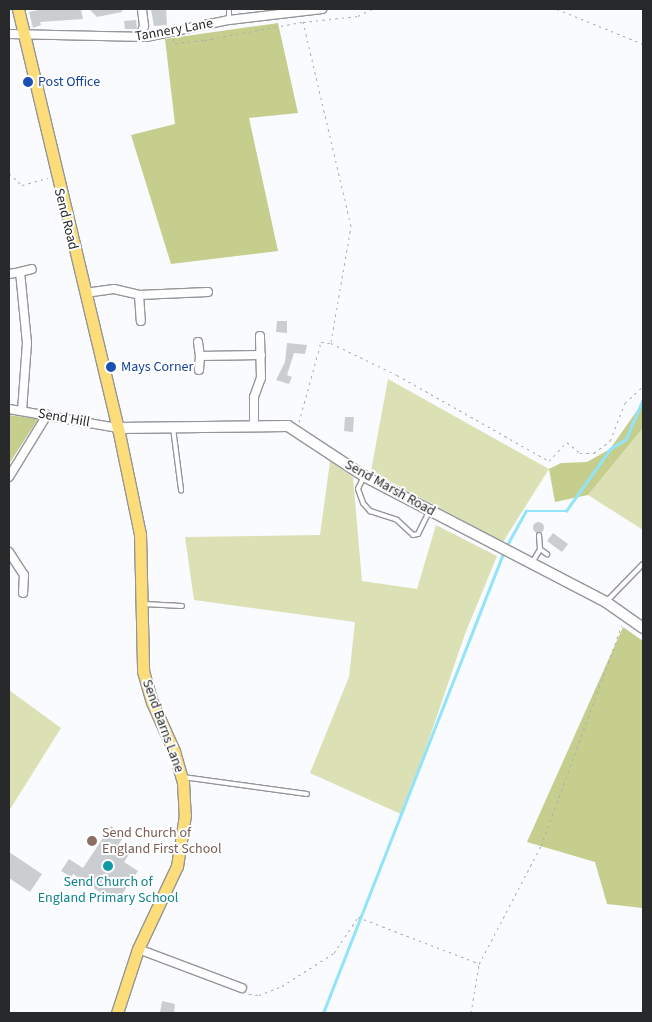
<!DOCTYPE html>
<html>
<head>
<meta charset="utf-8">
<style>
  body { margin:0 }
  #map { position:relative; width:652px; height:1022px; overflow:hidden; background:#f9fbff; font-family:"Source Sans 3",sans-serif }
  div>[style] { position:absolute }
  .green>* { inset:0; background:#dbe1b4 }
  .forest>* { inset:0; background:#c6ce8d }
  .stream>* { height:2.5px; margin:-1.25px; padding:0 1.25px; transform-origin:1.25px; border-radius:1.25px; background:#92e4fa }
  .building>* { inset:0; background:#cbced1 }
  .round { border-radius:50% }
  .path>* { height:1px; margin-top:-0.5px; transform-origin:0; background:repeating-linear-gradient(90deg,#abadaf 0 2.5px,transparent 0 6.5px) }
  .roads { filter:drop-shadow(1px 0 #949699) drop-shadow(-1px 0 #949699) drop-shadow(0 1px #949699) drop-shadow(0 -1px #949699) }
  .lane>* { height:4px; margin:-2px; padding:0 2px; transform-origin:2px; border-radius:2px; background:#fff }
  .street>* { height:8px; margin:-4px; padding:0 4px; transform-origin:4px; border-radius:4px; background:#fff }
  .secondary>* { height:10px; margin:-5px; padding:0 5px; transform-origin:5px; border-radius:5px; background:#fff }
  .primary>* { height:11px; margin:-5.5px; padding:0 5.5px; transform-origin:5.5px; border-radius:5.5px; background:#fddd79 }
  .dots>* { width:14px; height:14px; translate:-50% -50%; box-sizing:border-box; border:2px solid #fff; border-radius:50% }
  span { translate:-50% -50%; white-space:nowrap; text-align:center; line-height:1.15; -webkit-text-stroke:4px #fff; paint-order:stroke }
  .street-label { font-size:14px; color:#28292a }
  .transit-label { font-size:14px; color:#164399 }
  .left { translate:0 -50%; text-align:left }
  .education-label { font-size:14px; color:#785e54 }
  .culture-label { font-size:14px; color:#0d838f }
  .frame { position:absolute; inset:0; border:10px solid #28292a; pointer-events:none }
</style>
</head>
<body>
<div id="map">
  <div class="green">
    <div style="clip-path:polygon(388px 379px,549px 469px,503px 542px,371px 471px)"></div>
    <div style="clip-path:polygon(643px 428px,643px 530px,588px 495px)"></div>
    <div style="clip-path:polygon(330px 461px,353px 477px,362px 581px,417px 589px,436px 525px,497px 556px,465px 634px,403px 815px,310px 773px,349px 677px,355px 622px,194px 600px,185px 537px,320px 535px)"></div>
    <div style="clip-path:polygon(9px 690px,61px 728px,9px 811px)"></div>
  </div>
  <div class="forest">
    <div style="clip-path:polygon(278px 23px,298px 113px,249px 118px,278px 251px,171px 264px,131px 135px,175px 124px,165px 39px)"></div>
    <div style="clip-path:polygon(643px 402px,643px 428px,588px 495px,555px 502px,549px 469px,561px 463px,587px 462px,610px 449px)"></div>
    <div style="clip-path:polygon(9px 415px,38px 419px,9px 464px)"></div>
    <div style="clip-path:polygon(623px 627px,643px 641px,643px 908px,607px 904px,595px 862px,527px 842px)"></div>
  </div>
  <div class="stream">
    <div style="left:507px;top:545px;width:39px;rotate:-61deg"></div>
    <div style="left:526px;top:511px;width:40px"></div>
    <div style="left:566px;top:511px;width:76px;rotate:-54.6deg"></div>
    <div style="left:610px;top:449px;width:19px;rotate:-32deg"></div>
    <div style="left:626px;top:439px;width:43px;rotate:-67deg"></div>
    <div style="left:323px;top:1013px;width:493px;rotate:-68.6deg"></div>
  </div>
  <div class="building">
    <div style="clip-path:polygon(43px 9px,81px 9px,83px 19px,40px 22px,41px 25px,33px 28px,29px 12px)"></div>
    <div style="clip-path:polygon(89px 9px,122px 9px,122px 12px,97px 17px)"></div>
    <div style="clip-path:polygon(151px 9px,166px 9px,167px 25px,154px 26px)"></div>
    <div style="clip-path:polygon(136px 20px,137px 29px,125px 29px,124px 21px)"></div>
    <div style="clip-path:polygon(277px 321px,287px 321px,287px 333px,276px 332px)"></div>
    <div style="clip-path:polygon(287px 343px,307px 345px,305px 354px,294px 353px,287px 375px,292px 377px,289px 384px,276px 380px,285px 362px)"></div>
    <div style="clip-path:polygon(345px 417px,354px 417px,353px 432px,344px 431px)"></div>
    <div class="round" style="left:532.5px;top:521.5px;width:11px;height:11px"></div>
    <div style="clip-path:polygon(553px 533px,568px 544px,562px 552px,547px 541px)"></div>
    <div style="clip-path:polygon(111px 826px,125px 835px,118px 845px,130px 853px,124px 862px,138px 871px,116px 903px,73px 874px,71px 877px,61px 871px,69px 859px,83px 868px)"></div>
    <div style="clip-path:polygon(9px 852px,42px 874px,30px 892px,9px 878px)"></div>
    <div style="clip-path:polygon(162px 1001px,175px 1004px,174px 1013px,160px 1013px)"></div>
  </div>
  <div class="path">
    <div style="left:557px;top:9px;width:93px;rotate:22.1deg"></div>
    <div style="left:173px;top:39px;width:4px;rotate:63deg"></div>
    <div style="left:175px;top:43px;width:29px;rotate:-6deg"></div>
    <div style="left:204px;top:40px;width:100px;rotate:-10.4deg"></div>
    <div style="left:9px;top:173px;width:18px;rotate:43deg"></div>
    <div style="left:22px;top:185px;width:27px;rotate:-15deg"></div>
    <div style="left:331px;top:342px;width:118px;rotate:-80.2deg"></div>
    <div style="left:351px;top:226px;width:210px;rotate:-103.2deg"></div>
    <div style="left:303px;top:22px;width:55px;rotate:-6.2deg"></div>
    <div style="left:358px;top:16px;width:16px;rotate:-27deg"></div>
    <div style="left:299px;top:422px;width:83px;rotate:-74.6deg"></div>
    <div style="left:321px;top:342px;width:10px;rotate:6deg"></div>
    <div style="left:331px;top:343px;width:73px;rotate:25.9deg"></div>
    <div style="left:397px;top:375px;width:175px;rotate:29.5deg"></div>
    <div style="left:549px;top:461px;width:26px;rotate:-47deg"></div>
    <div style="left:567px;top:442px;width:17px;rotate:40deg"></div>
    <div style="left:580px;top:453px;width:14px"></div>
    <div style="left:594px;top:453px;width:20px;rotate:-37deg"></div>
    <div style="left:610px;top:441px;width:41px;rotate:-68.5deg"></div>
    <div style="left:625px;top:403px;width:25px;rotate:-43deg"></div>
    <div style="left:249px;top:994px;width:10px;rotate:6deg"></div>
    <div style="left:259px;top:995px;width:25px;rotate:-21deg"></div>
    <div style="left:282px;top:986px;width:62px;rotate:-32.4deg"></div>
    <div style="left:334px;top:953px;width:43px;rotate:-56.3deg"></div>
    <div style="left:358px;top:917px;width:129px;rotate:21deg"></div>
    <div style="left:471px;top:1013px;width:50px;rotate:-80.7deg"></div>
    <div style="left:479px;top:964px;width:133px;rotate:-62.3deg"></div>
    <div style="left:541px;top:846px;width:235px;rotate:-69.9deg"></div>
  </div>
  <div class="roads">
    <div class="lane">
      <div style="left:229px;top:9px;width:11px;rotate:90deg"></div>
      <div style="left:173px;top:428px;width:63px;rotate:82.6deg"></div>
      <div style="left:364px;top:476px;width:14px;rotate:115deg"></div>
      <div style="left:358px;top:489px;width:15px;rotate:70deg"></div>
      <div style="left:363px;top:503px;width:11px;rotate:49deg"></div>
      <div style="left:370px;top:511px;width:28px;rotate:18deg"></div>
      <div style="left:397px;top:520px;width:22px;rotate:43deg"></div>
      <div style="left:413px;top:535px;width:5px;rotate:-11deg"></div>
      <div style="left:418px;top:534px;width:25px;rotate:-64deg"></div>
      <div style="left:540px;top:549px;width:9px;rotate:36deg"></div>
      <div style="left:532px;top:563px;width:16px;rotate:-60deg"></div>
      <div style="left:540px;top:549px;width:14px;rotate:-94deg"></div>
      <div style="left:606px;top:602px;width:53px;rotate:-45.8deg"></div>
      <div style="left:144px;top:604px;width:38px;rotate:3deg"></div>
      <div style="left:183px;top:777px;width:125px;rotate:7.8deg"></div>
    </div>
    <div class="street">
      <div style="left:9px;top:34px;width:137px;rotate:1.3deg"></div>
      <div style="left:146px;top:37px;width:85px;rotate:-11.6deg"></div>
      <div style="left:229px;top:20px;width:94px;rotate:-6.7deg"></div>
      <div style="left:140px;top:37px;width:12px;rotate:-70deg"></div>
      <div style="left:144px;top:26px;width:17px;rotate:-97deg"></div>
      <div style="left:9px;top:274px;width:11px;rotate:-10deg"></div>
      <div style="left:85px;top:293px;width:29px;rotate:-8deg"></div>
      <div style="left:114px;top:289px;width:26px;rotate:13deg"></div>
      <div style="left:139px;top:295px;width:69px;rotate:-2.5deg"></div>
      <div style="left:139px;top:295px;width:26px;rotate:86deg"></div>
      <div style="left:198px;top:342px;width:14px;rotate:82deg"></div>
      <div style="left:200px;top:356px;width:61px;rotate:-0.9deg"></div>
      <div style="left:199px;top:370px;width:14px;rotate:-86deg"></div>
      <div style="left:9px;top:409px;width:111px;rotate:9.9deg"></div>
      <div style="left:22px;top:411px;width:68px;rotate:-85.8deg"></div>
      <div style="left:27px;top:343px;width:71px;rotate:-95.6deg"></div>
      <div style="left:20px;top:272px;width:12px;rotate:-14deg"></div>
      <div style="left:254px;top:426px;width:29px;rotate:-90deg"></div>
      <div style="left:254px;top:397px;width:20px;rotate:-70deg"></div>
      <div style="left:261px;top:378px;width:42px;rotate:-91.4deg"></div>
      <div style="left:9px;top:477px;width:73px;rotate:-58.5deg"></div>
      <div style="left:9px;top:552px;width:27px;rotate:57deg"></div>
      <div style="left:24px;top:575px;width:18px;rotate:93deg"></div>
      <div style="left:138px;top:949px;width:111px;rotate:20.6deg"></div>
    </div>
    <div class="secondary">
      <div style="left:118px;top:428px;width:170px;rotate:-0.7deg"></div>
      <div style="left:288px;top:426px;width:91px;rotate:33.3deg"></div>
      <div style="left:364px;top:476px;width:273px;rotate:27.5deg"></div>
      <div style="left:606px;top:602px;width:45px;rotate:35.1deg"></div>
    </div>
    <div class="primary">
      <div style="left:18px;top:9px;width:431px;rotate:76.6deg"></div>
      <div style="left:118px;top:428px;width:108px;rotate:78.3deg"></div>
      <div style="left:140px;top:534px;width:137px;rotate:88.7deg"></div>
      <div style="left:143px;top:671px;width:32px;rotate:74deg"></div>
      <div style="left:152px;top:702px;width:54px;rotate:65.8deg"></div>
      <div style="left:174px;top:751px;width:32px;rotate:74deg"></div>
      <div style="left:183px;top:782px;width:33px;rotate:87deg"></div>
      <div style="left:185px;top:815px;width:52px;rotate:98.9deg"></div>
      <div style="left:177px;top:866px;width:92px;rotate:115.2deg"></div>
      <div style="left:138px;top:949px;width:67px;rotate:108.2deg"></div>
    </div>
  </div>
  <div class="dots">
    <div style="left:28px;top:82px;background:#1a4fb4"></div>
    <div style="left:111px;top:367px;background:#1a4fb4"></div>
    <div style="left:92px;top:841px;background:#8d6e63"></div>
    <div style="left:108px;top:866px;background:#0f9aa8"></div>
  </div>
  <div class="street-label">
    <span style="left:174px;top:30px;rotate:-10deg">Tannery Lane</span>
    <span style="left:66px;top:219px;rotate:76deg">Send Road</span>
    <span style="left:64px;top:418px;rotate:10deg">Send Hill</span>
    <span style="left:390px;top:488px;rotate:29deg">Send Marsh Road</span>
    <span style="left:163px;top:726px;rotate:70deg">Send Barns Lane</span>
  </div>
  <div class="transit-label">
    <span class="left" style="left:38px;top:82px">Post Office</span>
    <span class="left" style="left:121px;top:367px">Mays Corner</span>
  </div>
  <div class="education-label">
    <span class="left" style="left:102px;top:841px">Send Church of<br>England First School</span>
  </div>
  <div class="culture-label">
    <span style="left:108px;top:890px">Send Church of<br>England Primary School</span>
  </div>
  <div class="frame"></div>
</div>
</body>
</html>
